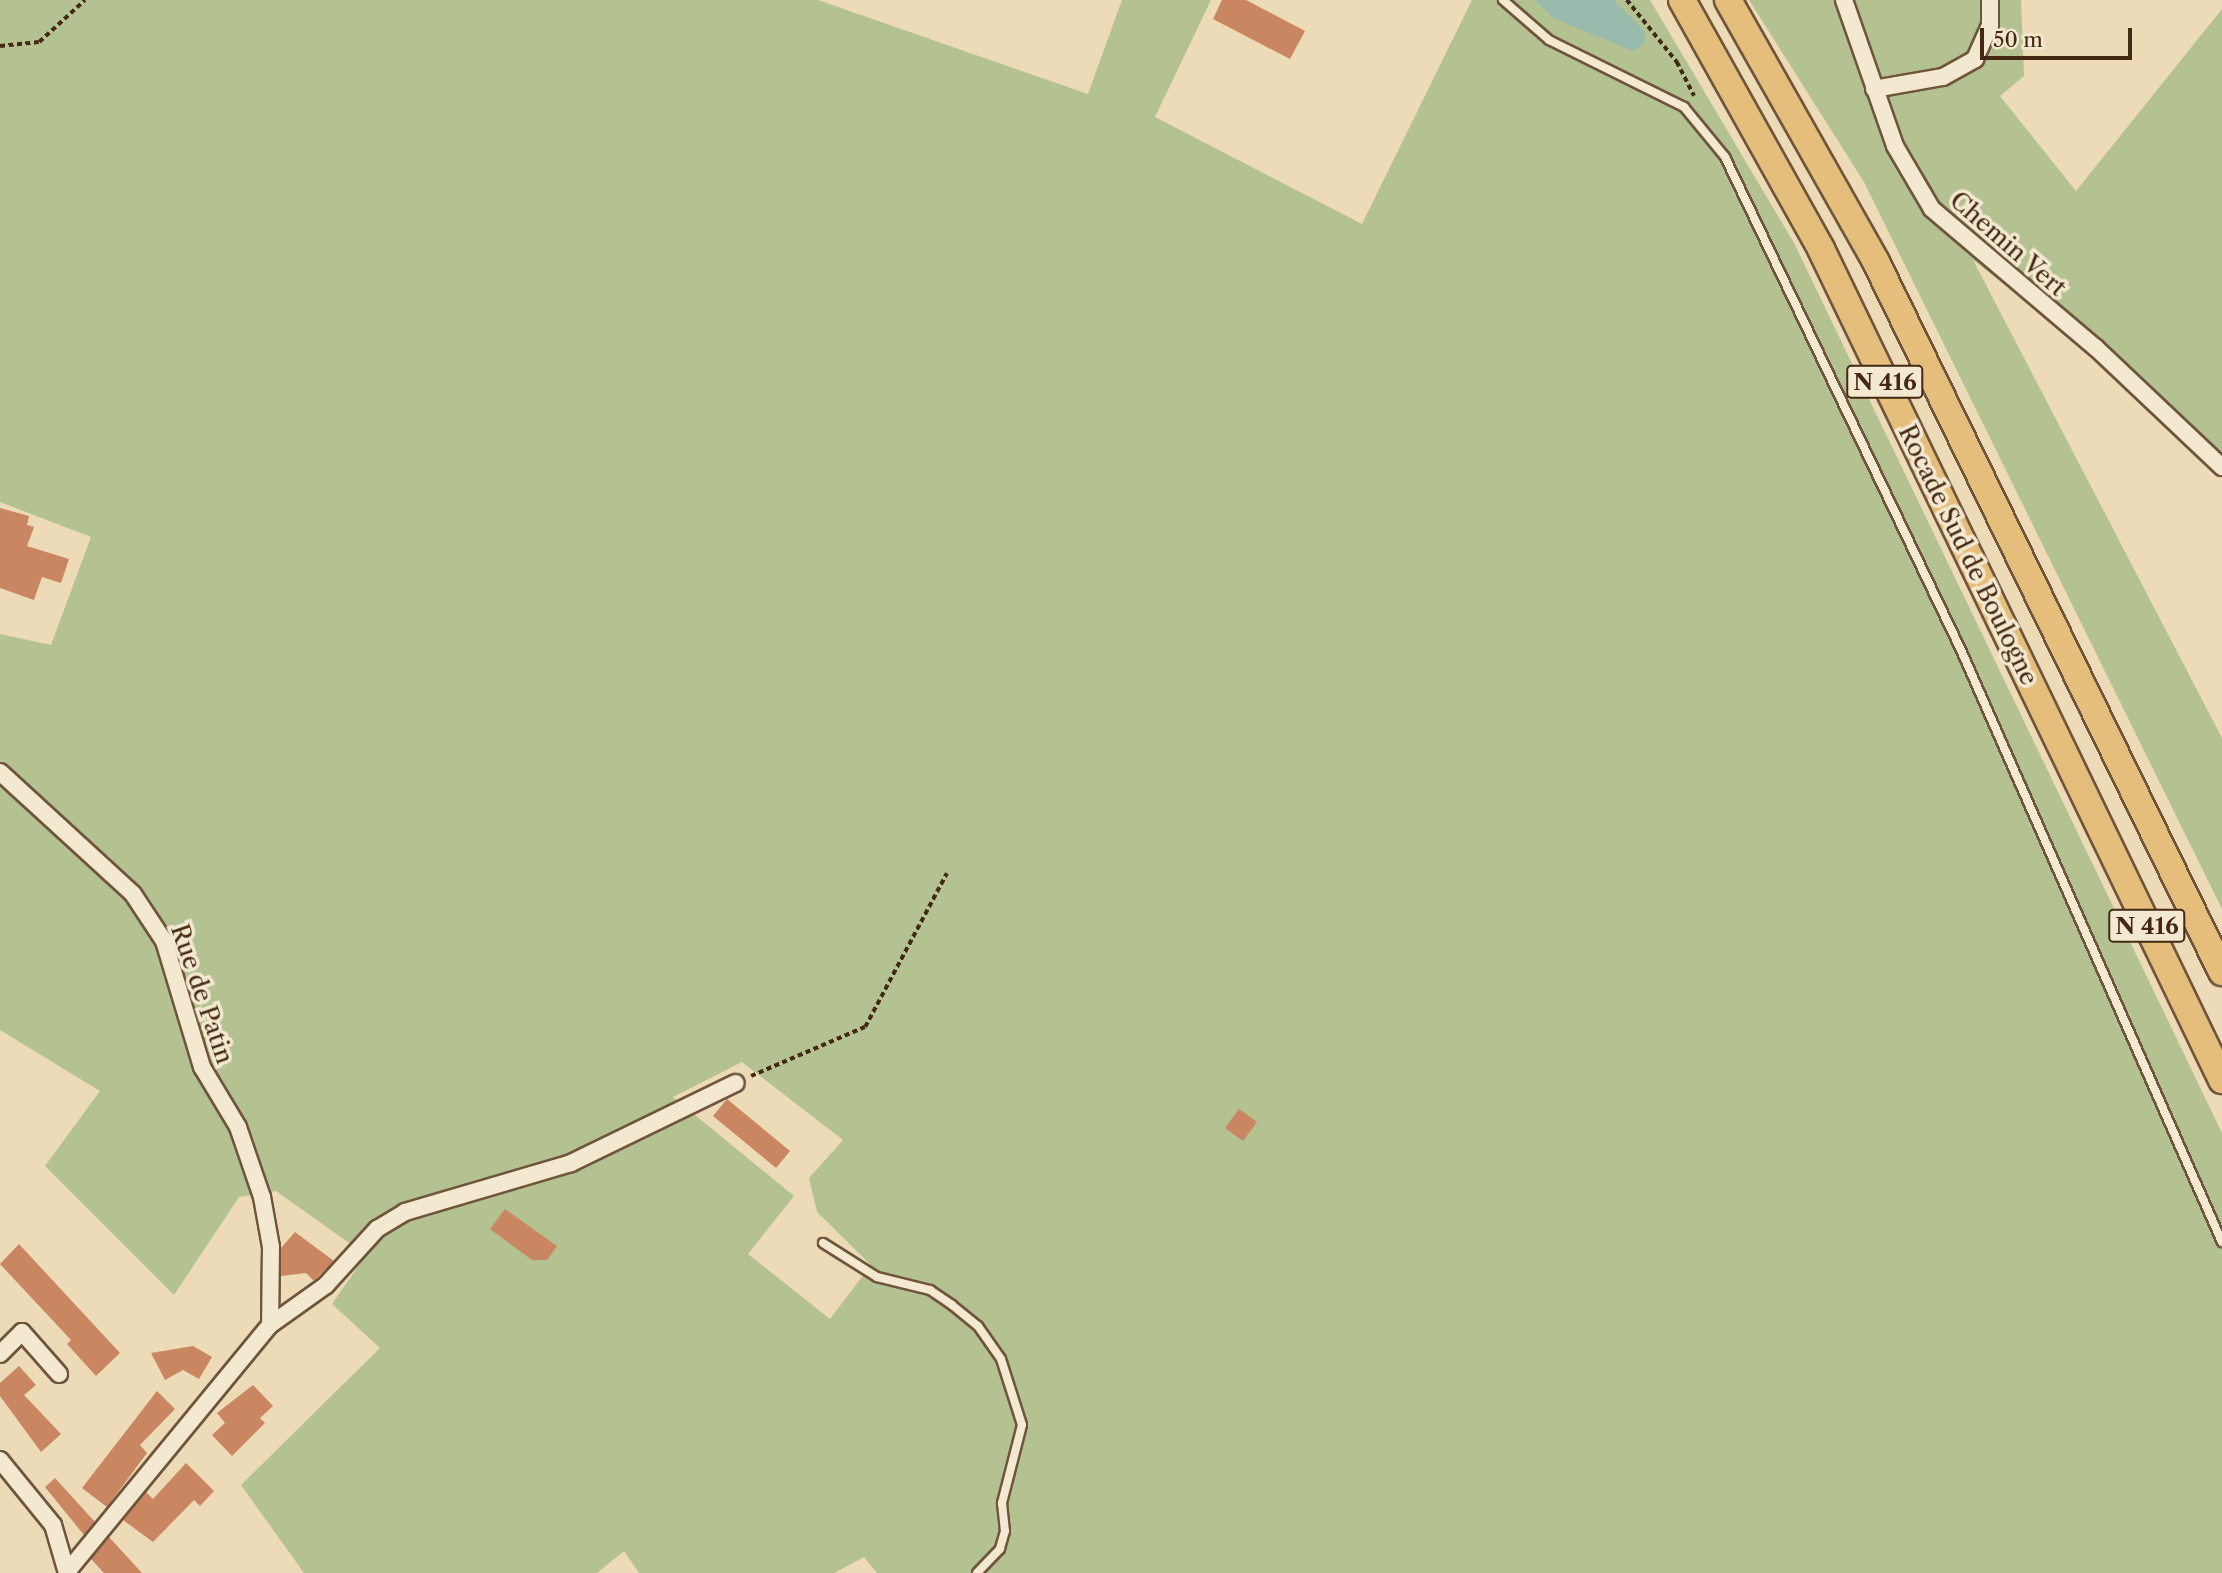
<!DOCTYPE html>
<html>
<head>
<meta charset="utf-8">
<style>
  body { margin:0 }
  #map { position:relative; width:2222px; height:1573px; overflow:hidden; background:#ecdbb6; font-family:"Libre Caslon Text",serif }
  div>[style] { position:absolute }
  .green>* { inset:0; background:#b4c191 }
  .water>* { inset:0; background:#99bbad }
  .building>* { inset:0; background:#c98661 }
  .path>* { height:3.5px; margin-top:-1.75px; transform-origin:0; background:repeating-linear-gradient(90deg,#452813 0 5px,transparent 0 8.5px) }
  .roads { filter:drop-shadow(2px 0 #6f553c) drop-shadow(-2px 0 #6f553c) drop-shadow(0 2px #6f553c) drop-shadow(0 -2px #6f553c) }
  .service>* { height:8px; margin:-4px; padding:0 4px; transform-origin:4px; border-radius:4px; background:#f3e8d0 }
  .minor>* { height:16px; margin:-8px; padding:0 8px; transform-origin:8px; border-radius:8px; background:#f3e8d0 }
  .trunk>* { height:26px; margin:-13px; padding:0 13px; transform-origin:13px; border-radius:13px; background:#e6be7b }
  span { translate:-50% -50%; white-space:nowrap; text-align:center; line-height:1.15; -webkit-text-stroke:7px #f3e8d0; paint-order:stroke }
  .shield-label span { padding:2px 5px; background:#f3e8d0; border:2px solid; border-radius:5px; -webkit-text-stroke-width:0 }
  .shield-label { font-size:23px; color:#452813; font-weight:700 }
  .street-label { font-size:24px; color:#452813 }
  .scale { position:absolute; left:1980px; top:28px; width:152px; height:32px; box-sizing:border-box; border:4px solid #452813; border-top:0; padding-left:9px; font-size:21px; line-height:24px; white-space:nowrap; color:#452813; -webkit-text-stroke:5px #f3e8d0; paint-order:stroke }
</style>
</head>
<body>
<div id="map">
  <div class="green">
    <div style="clip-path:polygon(evenodd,0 0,818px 0,1088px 94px,1122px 0,1211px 0,1155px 117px,1362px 224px,1472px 0,1650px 0,1794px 243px,2222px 1133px,2222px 1573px,877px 1573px,864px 1557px,834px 1573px,639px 1573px,624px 1551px,597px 1573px,304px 1573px,241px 1485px,380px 1348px,332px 1304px,366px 1255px,276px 1191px,239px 1197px,174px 1295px,45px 1166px,100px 1091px,0 1030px,0 634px,51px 645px,91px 537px,0 502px,0 0,742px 1062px,843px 1140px,809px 1178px,817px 1212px,871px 1265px,830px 1319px,748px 1254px,794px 1196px,673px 1097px,742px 1062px)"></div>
    <div style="clip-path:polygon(1749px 0,2021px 0,2024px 76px,2000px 96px,2076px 191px,2222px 9px,2222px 477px,2087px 349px,1973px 260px,2222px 738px,2222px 909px,1864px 182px)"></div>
  </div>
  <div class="water">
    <div style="clip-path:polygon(1535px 0,1614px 0,1644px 31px,1645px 43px,1633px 51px,1553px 18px)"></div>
  </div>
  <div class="building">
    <div style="clip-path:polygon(1222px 0,1246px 0,1305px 31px,1290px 59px,1213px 19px)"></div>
    <div style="clip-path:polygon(0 508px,29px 516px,27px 525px,34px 527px,27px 546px,69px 559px,61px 583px,42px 577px,34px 600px,0 588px)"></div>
    <div style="clip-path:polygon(727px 1099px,790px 1151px,776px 1168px,713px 1116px)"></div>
    <div style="clip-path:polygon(1239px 1109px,1257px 1122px,1243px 1141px,1225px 1128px)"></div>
    <div style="clip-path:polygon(505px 1209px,557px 1246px,547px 1260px,532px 1260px,490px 1229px)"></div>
    <div style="clip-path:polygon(295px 1232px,334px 1261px,314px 1281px,306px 1273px,281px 1276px,281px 1248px)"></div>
    <div style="clip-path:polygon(19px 1244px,120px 1353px,96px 1376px,67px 1344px,71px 1340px,0 1264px)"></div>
    <div style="clip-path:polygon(193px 1346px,212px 1357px,199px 1379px,183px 1370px,165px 1380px,151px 1353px)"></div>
    <div style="clip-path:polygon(19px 1366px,36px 1385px,24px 1395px,61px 1434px,41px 1452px,0 1396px,0 1383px)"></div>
    <div style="clip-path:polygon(253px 1385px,273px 1406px,260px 1418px,265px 1423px,232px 1456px,212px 1435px,225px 1423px,217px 1413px)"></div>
    <div style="clip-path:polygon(157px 1391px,175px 1409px,140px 1445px,147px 1453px,107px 1507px,82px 1488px)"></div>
    <div style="clip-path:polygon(186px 1463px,214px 1491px,200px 1506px,194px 1500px,153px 1542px,123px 1520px,146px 1492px,153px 1499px)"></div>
    <div style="clip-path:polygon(55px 1478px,95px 1522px,84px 1535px,45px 1487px)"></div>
    <div style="clip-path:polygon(109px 1537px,142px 1573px,104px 1573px,91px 1559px)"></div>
  </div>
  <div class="path">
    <div style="left:1627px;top:0;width:80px;rotate:51.1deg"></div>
    <div style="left:1677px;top:62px;width:38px;rotate:63deg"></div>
    <div style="left:0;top:46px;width:39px;rotate:-6deg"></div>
    <div style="left:39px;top:42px;width:62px;rotate:-42.4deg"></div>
    <div style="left:751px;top:1076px;width:124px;rotate:-23.3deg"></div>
    <div style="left:865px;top:1027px;width:174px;rotate:-62deg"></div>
  </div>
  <div class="roads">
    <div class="service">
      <div style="left:1503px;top:0;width:61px;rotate:41deg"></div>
      <div style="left:1549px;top:40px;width:151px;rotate:26.4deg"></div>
      <div style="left:1684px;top:107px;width:65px;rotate:50.6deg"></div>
      <div style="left:1725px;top:157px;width:547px;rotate:64.42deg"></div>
      <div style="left:1961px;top:650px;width:647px;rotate:66.21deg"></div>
      <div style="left:823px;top:1243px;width:64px;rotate:32.2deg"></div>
      <div style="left:877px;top:1277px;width:55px;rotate:13.8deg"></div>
      <div style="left:930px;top:1290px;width:27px;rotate:34deg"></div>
      <div style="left:952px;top:1305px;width:33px;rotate:39deg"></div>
      <div style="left:978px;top:1326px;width:40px;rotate:55.1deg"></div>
      <div style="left:1001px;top:1359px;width:69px;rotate:72.3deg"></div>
      <div style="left:1022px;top:1425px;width:81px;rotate:104.4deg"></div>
      <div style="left:1002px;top:1503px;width:28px;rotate:84deg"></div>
      <div style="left:1005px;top:1531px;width:19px;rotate:106deg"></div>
      <div style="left:1000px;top:1549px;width:33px;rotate:134deg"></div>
    </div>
    <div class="minor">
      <div style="left:1844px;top:0;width:155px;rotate:70.7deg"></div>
      <div style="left:1895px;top:146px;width:73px;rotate:59.6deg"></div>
      <div style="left:1932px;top:209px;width:214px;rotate:40.3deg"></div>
      <div style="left:2095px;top:347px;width:175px;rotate:43.4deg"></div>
      <div style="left:1874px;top:89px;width:70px;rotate:-9.9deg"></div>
      <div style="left:1943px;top:77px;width:37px;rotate:-29deg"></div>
      <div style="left:1975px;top:59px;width:36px;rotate:-66deg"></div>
      <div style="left:1990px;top:26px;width:26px;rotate:-90deg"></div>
      <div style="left:0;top:772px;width:180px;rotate:42.5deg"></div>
      <div style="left:133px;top:894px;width:56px;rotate:56.6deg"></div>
      <div style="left:164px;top:941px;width:132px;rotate:73.2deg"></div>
      <div style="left:202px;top:1067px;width:70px;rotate:59deg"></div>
      <div style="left:238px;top:1127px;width:74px;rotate:71.1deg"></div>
      <div style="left:262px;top:1197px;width:51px;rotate:79.8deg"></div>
      <div style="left:271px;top:1247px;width:78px;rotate:90.7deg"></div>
      <div style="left:0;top:1354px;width:31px;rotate:-45deg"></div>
      <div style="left:22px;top:1332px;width:56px;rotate:48.6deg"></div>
      <div style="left:0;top:1460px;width:84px;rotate:50.8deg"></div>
      <div style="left:53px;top:1525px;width:50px;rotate:73.7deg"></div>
      <div style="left:67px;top:1572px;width:320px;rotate:-50.6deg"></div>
      <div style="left:270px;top:1325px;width:69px;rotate:-35.5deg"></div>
      <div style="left:326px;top:1285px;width:76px;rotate:-47.7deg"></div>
      <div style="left:377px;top:1229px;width:33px;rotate:-31deg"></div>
      <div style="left:405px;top:1212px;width:173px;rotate:-16.4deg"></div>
      <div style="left:571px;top:1163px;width:183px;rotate:-25.9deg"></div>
    </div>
    <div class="trunk">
      <div style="left:1682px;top:0;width:285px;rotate:60.8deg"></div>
      <div style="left:1821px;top:249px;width:923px;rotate:64.24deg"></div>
      <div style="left:1728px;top:0;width:301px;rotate:60.5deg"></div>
      <div style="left:1876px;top:262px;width:790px;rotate:64.02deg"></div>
    </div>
  </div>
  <div class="shield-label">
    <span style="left:1885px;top:382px">N 416</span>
    <span style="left:2147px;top:926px">N 416</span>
  </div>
  <div class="street-label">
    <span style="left:2008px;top:244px;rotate:41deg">Chemin Vert</span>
    <span style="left:1968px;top:555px;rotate:64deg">Rocade Sud de Boulogne</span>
    <span style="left:202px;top:994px;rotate:71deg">Rue de Patin</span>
  </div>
  <div class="scale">50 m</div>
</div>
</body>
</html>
